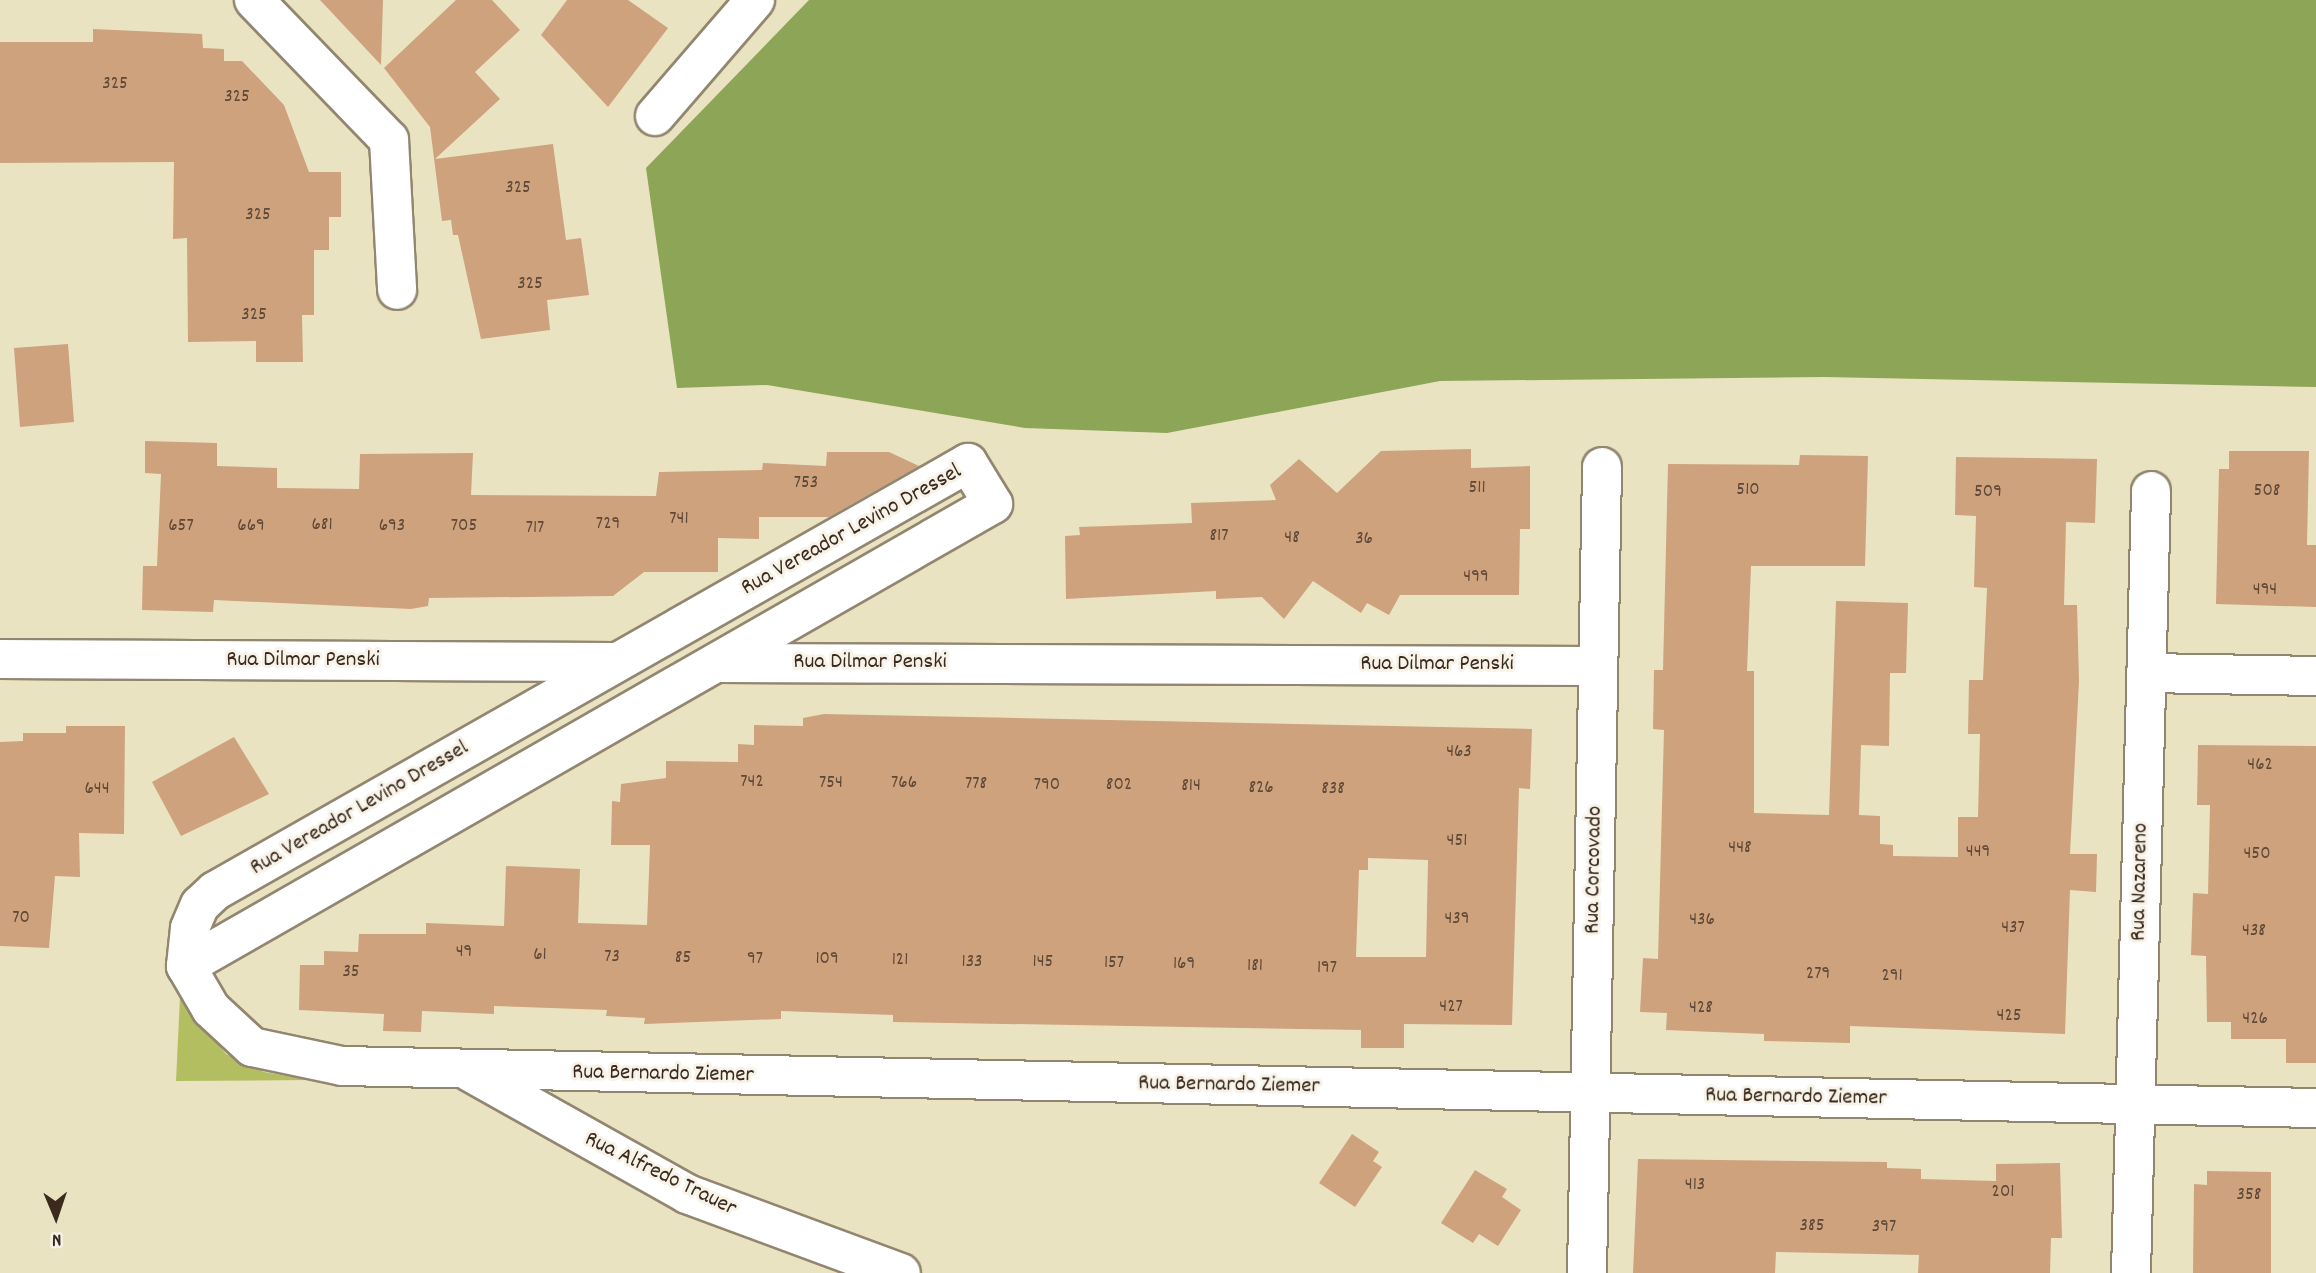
<!DOCTYPE html>
<html>
<head>
<meta charset="utf-8">
<style>
  body { margin:0 }
  #map { position:relative; width:2316px; height:1273px; overflow:hidden; background:#eae3c2; font-family:Dekko,sans-serif }
  div>[style] { position:absolute }
  .green>* { inset:0; background:#b2be60 }
  .forest>* { inset:0; background:#8da556 }
  .building>* { inset:0; background:#cda27d }
  .roads { filter:drop-shadow(2px 0 #928670) drop-shadow(-2px 0 #928670) drop-shadow(0 2px #928670) drop-shadow(0 -2px #928670) }
  .minor>* { height:38px; margin:-19px; padding:0 19px; transform-origin:19px; border-radius:19px; background:#fff }
  span { translate:-50% -50%; white-space:nowrap; text-align:center; line-height:1.15; -webkit-text-stroke:6px #f7f3e8; paint-order:stroke }
  .number-label { font-size:19px; color:#604836 }
  .number-label span { -webkit-text-stroke-width:0 }
  .street-label { font-size:23px; color:#3b2a1e }
  .north { position:absolute; left:21px; top:1182px; width:70px; height:70px; -webkit-text-stroke:5px #f7f3e8; paint-order:stroke; rotate:178deg; font-size:19px; font-weight:700; line-height:28px; text-align:center; color:#3b2a1e }
  .north::after { content:''; display:block; margin:auto; width:24px; height:32px; background:#3b2a1e; clip-path:polygon(50% 0,100% 100%,50% 72%,0 100%) }
</style>
</head>
<body>
<div id="map">
  <div class="green">
    <div style="clip-path:polygon(180px 997px,226px 1054px,264px 1072px,310px 1080px,176px 1081px)"></div>
  </div>
  <div class="forest">
    <div style="clip-path:polygon(809px 0,2316px 0,2316px 387px,1824px 377px,1440px 381px,1167px 433px,1025px 428px,767px 385px,677px 388px,646px 168px)"></div>
  </div>
  <div class="building">
    <div style="clip-path:polygon(320px 0,383px 0,381px 65px)"></div>
    <div style="clip-path:polygon(456px 0,492px 0,520px 30px,475px 72px,500px 99px,435px 159px,553px 144px,566px 240px,581px 238px,589px 295px,547px 300px,550px 330px,481px 339px,458px 235px,453px 235px,451px 220px,442px 221px,430px 127px,384px 68px)"></div>
    <div style="clip-path:polygon(567px 0,628px 0,668px 28px,608px 107px,541px 35px)"></div>
    <div style="clip-path:polygon(93px 29px,202px 34px,203px 48px,224px 49px,224px 61px,242px 61px,284px 105px,309px 172px,341px 172px,341px 217px,329px 217px,329px 250px,314px 250px,314px 315px,302px 315px,303px 362px,256px 362px,256px 341px,188px 342px,187px 238px,173px 239px,174px 162px,0 163px,0 42px,93px 42px)"></div>
    <div style="clip-path:polygon(68px 344px,74px 422px,20px 427px,14px 348px)"></div>
    <div style="clip-path:polygon(145px 441px,217px 443px,217px 466px,277px 468px,277px 488px,359px 489px,360px 454px,473px 453px,471px 495px,656px 496px,659px 472px,762px 470px,763px 463px,826px 466px,827px 452px,889px 452px,919px 466px,829px 517px,759px 517px,759px 539px,718px 538px,718px 572px,644px 572px,613px 596px,429px 598px,428px 606px,411px 609px,214px 600px,213px 612px,142px 610px,143px 566px,157px 566px,161px 474px,145px 473px)"></div>
    <div style="clip-path:polygon(1471px 449px,1471px 468px,1530px 466px,1530px 529px,1520px 529px,1519px 595px,1400px 595px,1389px 615px,1367px 603px,1361px 613px,1313px 581px,1284px 619px,1262px 597px,1216px 599px,1216px 591px,1066px 599px,1065px 536px,1080px 535px,1079px 527px,1192px 523px,1191px 503px,1276px 500px,1270px 485px,1299px 459px,1337px 493px,1381px 451px)"></div>
    <div style="clip-path:polygon(2229px 451px,2309px 451px,2307px 545px,2316px 545px,2316px 607px,2216px 604px,2219px 469px,2229px 469px)"></div>
    <div style="clip-path:polygon(1800px 455px,1868px 456px,1865px 566px,1751px 566px,1747px 671px,1754px 671px,1754px 813px,1829px 815px,1836px 601px,1908px 603px,1906px 673px,1890px 673px,1889px 746px,1861px 745px,1859px 815px,1880px 816px,1880px 844px,1893px 845px,1893px 856px,1958px 857px,1958px 817px,1978px 817px,1980px 734px,1968px 734px,1969px 680px,1983px 680px,1987px 588px,1974px 587px,1976px 516px,1955px 515px,1956px 457px,2097px 459px,2095px 523px,2066px 522px,2064px 605px,2077px 605px,2079px 681px,2070px 854px,2097px 854px,2096px 892px,2070px 890px,2065px 1034px,1850px 1026px,1850px 1043px,1764px 1041px,1764px 1034px,1666px 1030px,1667px 1013px,1640px 1012px,1643px 958px,1658px 959px,1664px 730px,1653px 729px,1654px 670px,1663px 670px,1668px 464px,1799px 465px)"></div>
    <div style="clip-path:polygon(evenodd,824px 714px,1532px 729px,1530px 789px,1519px 788px,1512px 1025px,1404px 1024px,1404px 1048px,1361px 1048px,1361px 1030px,893px 1022px,893px 1015px,781px 1011px,781px 1019px,644px 1024px,645px 1018px,606px 1016px,607px 1010px,494px 1006px,494px 1014px,422px 1011px,421px 1032px,383px 1031px,384px 1014px,299px 1010px,300px 965px,324px 965px,324px 951px,358px 952px,359px 934px,426px 934px,426px 923px,504px 926px,506px 866px,580px 869px,578px 923px,647px 925px,650px 845px,611px 845px,612px 801px,620px 802px,621px 784px,666px 778px,666px 761px,738px 762px,738px 744px,754px 745px,754px 725px,803px 726px,803px 718px,824px 714px,1368px 858px,1428px 860px,1426px 957px,1356px 957px,1359px 870px,1368px 870px,1368px 858px)"></div>
    <div style="clip-path:polygon(66px 726px,125px 726px,124px 834px,79px 833px,80px 877px,55px 876px,49px 948px,0 946px,0 742px,23px 741px,23px 733px,66px 733px)"></div>
    <div style="clip-path:polygon(234px 737px,269px 794px,181px 836px,152px 782px)"></div>
    <div style="clip-path:polygon(2198px 745px,2316px 746px,2316px 1063px,2286px 1063px,2286px 1039px,2231px 1039px,2231px 1022px,2207px 1022px,2206px 956px,2191px 955px,2193px 893px,2208px 894px,2210px 805px,2197px 805px)"></div>
    <div style="clip-path:polygon(1352px 1134px,1379px 1152px,1373px 1161px,1382px 1167px,1355px 1207px,1319px 1183px)"></div>
    <div style="clip-path:polygon(1638px 1159px,1887px 1162px,1887px 1168px,1921px 1169px,1921px 1179px,1996px 1181px,1996px 1164px,2060px 1163px,2062px 1238px,2051px 1238px,2050px 1273px,1918px 1273px,1919px 1255px,1776px 1252px,1775px 1273px,1633px 1273px)"></div>
    <div style="clip-path:polygon(1475px 1170px,1507px 1189px,1502px 1197px,1521px 1210px,1498px 1246px,1479px 1234px,1473px 1243px,1441px 1223px)"></div>
    <div style="clip-path:polygon(2207px 1171px,2271px 1172px,2271px 1273px,2193px 1273px,2194px 1184px,2207px 1185px)"></div>
  </div>
  <div class="roads">
    <div class="minor">
      <div style="left:254px;top:0;width:194px;rotate:46deg"></div>
      <div style="left:389px;top:140px;width:150px;rotate:86.9deg"></div>
      <div style="left:655px;top:116px;width:153px;rotate:-49.2deg"></div>
      <div style="left:968px;top:463px;width:48px;rotate:58.6deg"></div>
      <div style="left:993px;top:504px;width:930px;rotate:150.21deg"></div>
      <div style="left:186px;top:966px;width:38px;rotate:-84deg"></div>
      <div style="left:190px;top:928px;width:25px;rotate:-67deg"></div>
      <div style="left:200px;top:905px;width:21px;rotate:-43deg"></div>
      <div style="left:215px;top:891px;width:866px;rotate:-29.61deg"></div>
      <div style="left:0;top:659px;width:616px;rotate:0.28deg"></div>
      <div style="left:718px;top:663px;width:880px;rotate:0.2deg"></div>
      <div style="left:2146px;top:673px;width:170px;rotate:1deg"></div>
      <div style="left:186px;top:966px;width:50px;rotate:59.8deg"></div>
      <div style="left:211px;top:1009px;width:56px;rotate:42.8deg"></div>
      <div style="left:252px;top:1047px;width:92px;rotate:11.9deg"></div>
      <div style="left:342px;top:1066px;width:1974px;rotate:1.22deg"></div>
      <div style="left:470px;top:1072px;width:249px;rotate:29.3deg"></div>
      <div style="left:687px;top:1194px;width:228px;rotate:20.3deg"></div>
      <div style="left:1587px;top:1273px;width:806px;rotate:-88.93deg"></div>
      <div style="left:2131px;top:1273px;width:782px;rotate:-88.53deg"></div>
    </div>
  </div>
  <div class="number-label">
    <span style="left:115px;top:85px">325</span>
    <span style="left:237px;top:98px">325</span>
    <span style="left:518px;top:189px">325</span>
    <span style="left:258px;top:216px">325</span>
    <span style="left:530px;top:285px">325</span>
    <span style="left:254px;top:316px">325</span>
    <span style="left:806px;top:484px">753</span>
    <span style="left:1477px;top:489px">511</span>
    <span style="left:1748px;top:491px">510</span>
    <span style="left:2267px;top:492px">508</span>
    <span style="left:1988px;top:493px">509</span>
    <span style="left:679px;top:520px">741</span>
    <span style="left:608px;top:525px">729</span>
    <span style="left:322px;top:526px">681</span>
    <span style="left:181px;top:527px">657</span>
    <span style="left:251px;top:527px">669</span>
    <span style="left:392px;top:527px">693</span>
    <span style="left:464px;top:527px">705</span>
    <span style="left:535px;top:529px">717</span>
    <span style="left:1219px;top:537px">817</span>
    <span style="left:1292px;top:539px">48</span>
    <span style="left:1364px;top:540px">36</span>
    <span style="left:1476px;top:578px">499</span>
    <span style="left:2265px;top:591px">494</span>
    <span style="left:1459px;top:753px">463</span>
    <span style="left:2260px;top:766px">462</span>
    <span style="left:752px;top:783px">742</span>
    <span style="left:831px;top:784px">754</span>
    <span style="left:904px;top:784px">766</span>
    <span style="left:976px;top:785px">778</span>
    <span style="left:1047px;top:786px">790</span>
    <span style="left:1119px;top:786px">802</span>
    <span style="left:1191px;top:787px">814</span>
    <span style="left:1261px;top:789px">826</span>
    <span style="left:97px;top:790px">644</span>
    <span style="left:1333px;top:790px">838</span>
    <span style="left:1457px;top:842px">451</span>
    <span style="left:1740px;top:849px">448</span>
    <span style="left:1978px;top:853px">449</span>
    <span style="left:2257px;top:855px">450</span>
    <span style="left:21px;top:919px">70</span>
    <span style="left:1457px;top:920px">439</span>
    <span style="left:1702px;top:921px">436</span>
    <span style="left:2013px;top:929px">437</span>
    <span style="left:2254px;top:932px">438</span>
    <span style="left:464px;top:953px">49</span>
    <span style="left:540px;top:956px">61</span>
    <span style="left:612px;top:958px">73</span>
    <span style="left:683px;top:959px">85</span>
    <span style="left:755px;top:960px">97</span>
    <span style="left:827px;top:960px">109</span>
    <span style="left:900px;top:961px">121</span>
    <span style="left:972px;top:963px">133</span>
    <span style="left:1043px;top:963px">145</span>
    <span style="left:1114px;top:964px">157</span>
    <span style="left:1184px;top:965px">169</span>
    <span style="left:1255px;top:967px">181</span>
    <span style="left:1327px;top:969px">197</span>
    <span style="left:351px;top:973px">35</span>
    <span style="left:1818px;top:975px">279</span>
    <span style="left:1892px;top:977px">291</span>
    <span style="left:1451px;top:1008px">427</span>
    <span style="left:1701px;top:1009px">428</span>
    <span style="left:2009px;top:1017px">425</span>
    <span style="left:2255px;top:1020px">426</span>
    <span style="left:1695px;top:1186px">413</span>
    <span style="left:2003px;top:1193px">201</span>
    <span style="left:2249px;top:1196px">358</span>
    <span style="left:1812px;top:1227px">385</span>
    <span style="left:1884px;top:1228px">397</span>
  </div>
  <div class="street-label">
    <span style="left:852px;top:531px;rotate:-29deg">Rua Vereador Levino Dressel</span>
    <span style="left:303px;top:661px">Rua Dilmar Penski</span>
    <span style="left:870px;top:663px">Rua Dilmar Penski</span>
    <span style="left:1437px;top:665px">Rua Dilmar Penski</span>
    <span style="left:360px;top:809px;rotate:-30deg">Rua Vereador Levino Dressel</span>
    <span style="left:1595px;top:870px;rotate:-89deg">Rua Corcovado</span>
    <span style="left:2141px;top:882px;rotate:-89deg">Rua Nazareno</span>
    <span style="left:663px;top:1075px;rotate:1deg">Rua Bernardo Ziemer</span>
    <span style="left:1229px;top:1086px;rotate:1deg">Rua Bernardo Ziemer</span>
    <span style="left:1796px;top:1098px;rotate:1deg">Rua Bernardo Ziemer</span>
    <span style="left:660px;top:1175px;rotate:26deg">Rua Alfredo Trauer</span>
  </div>
  <div class="north">N</div>
</div>
</body>
</html>
